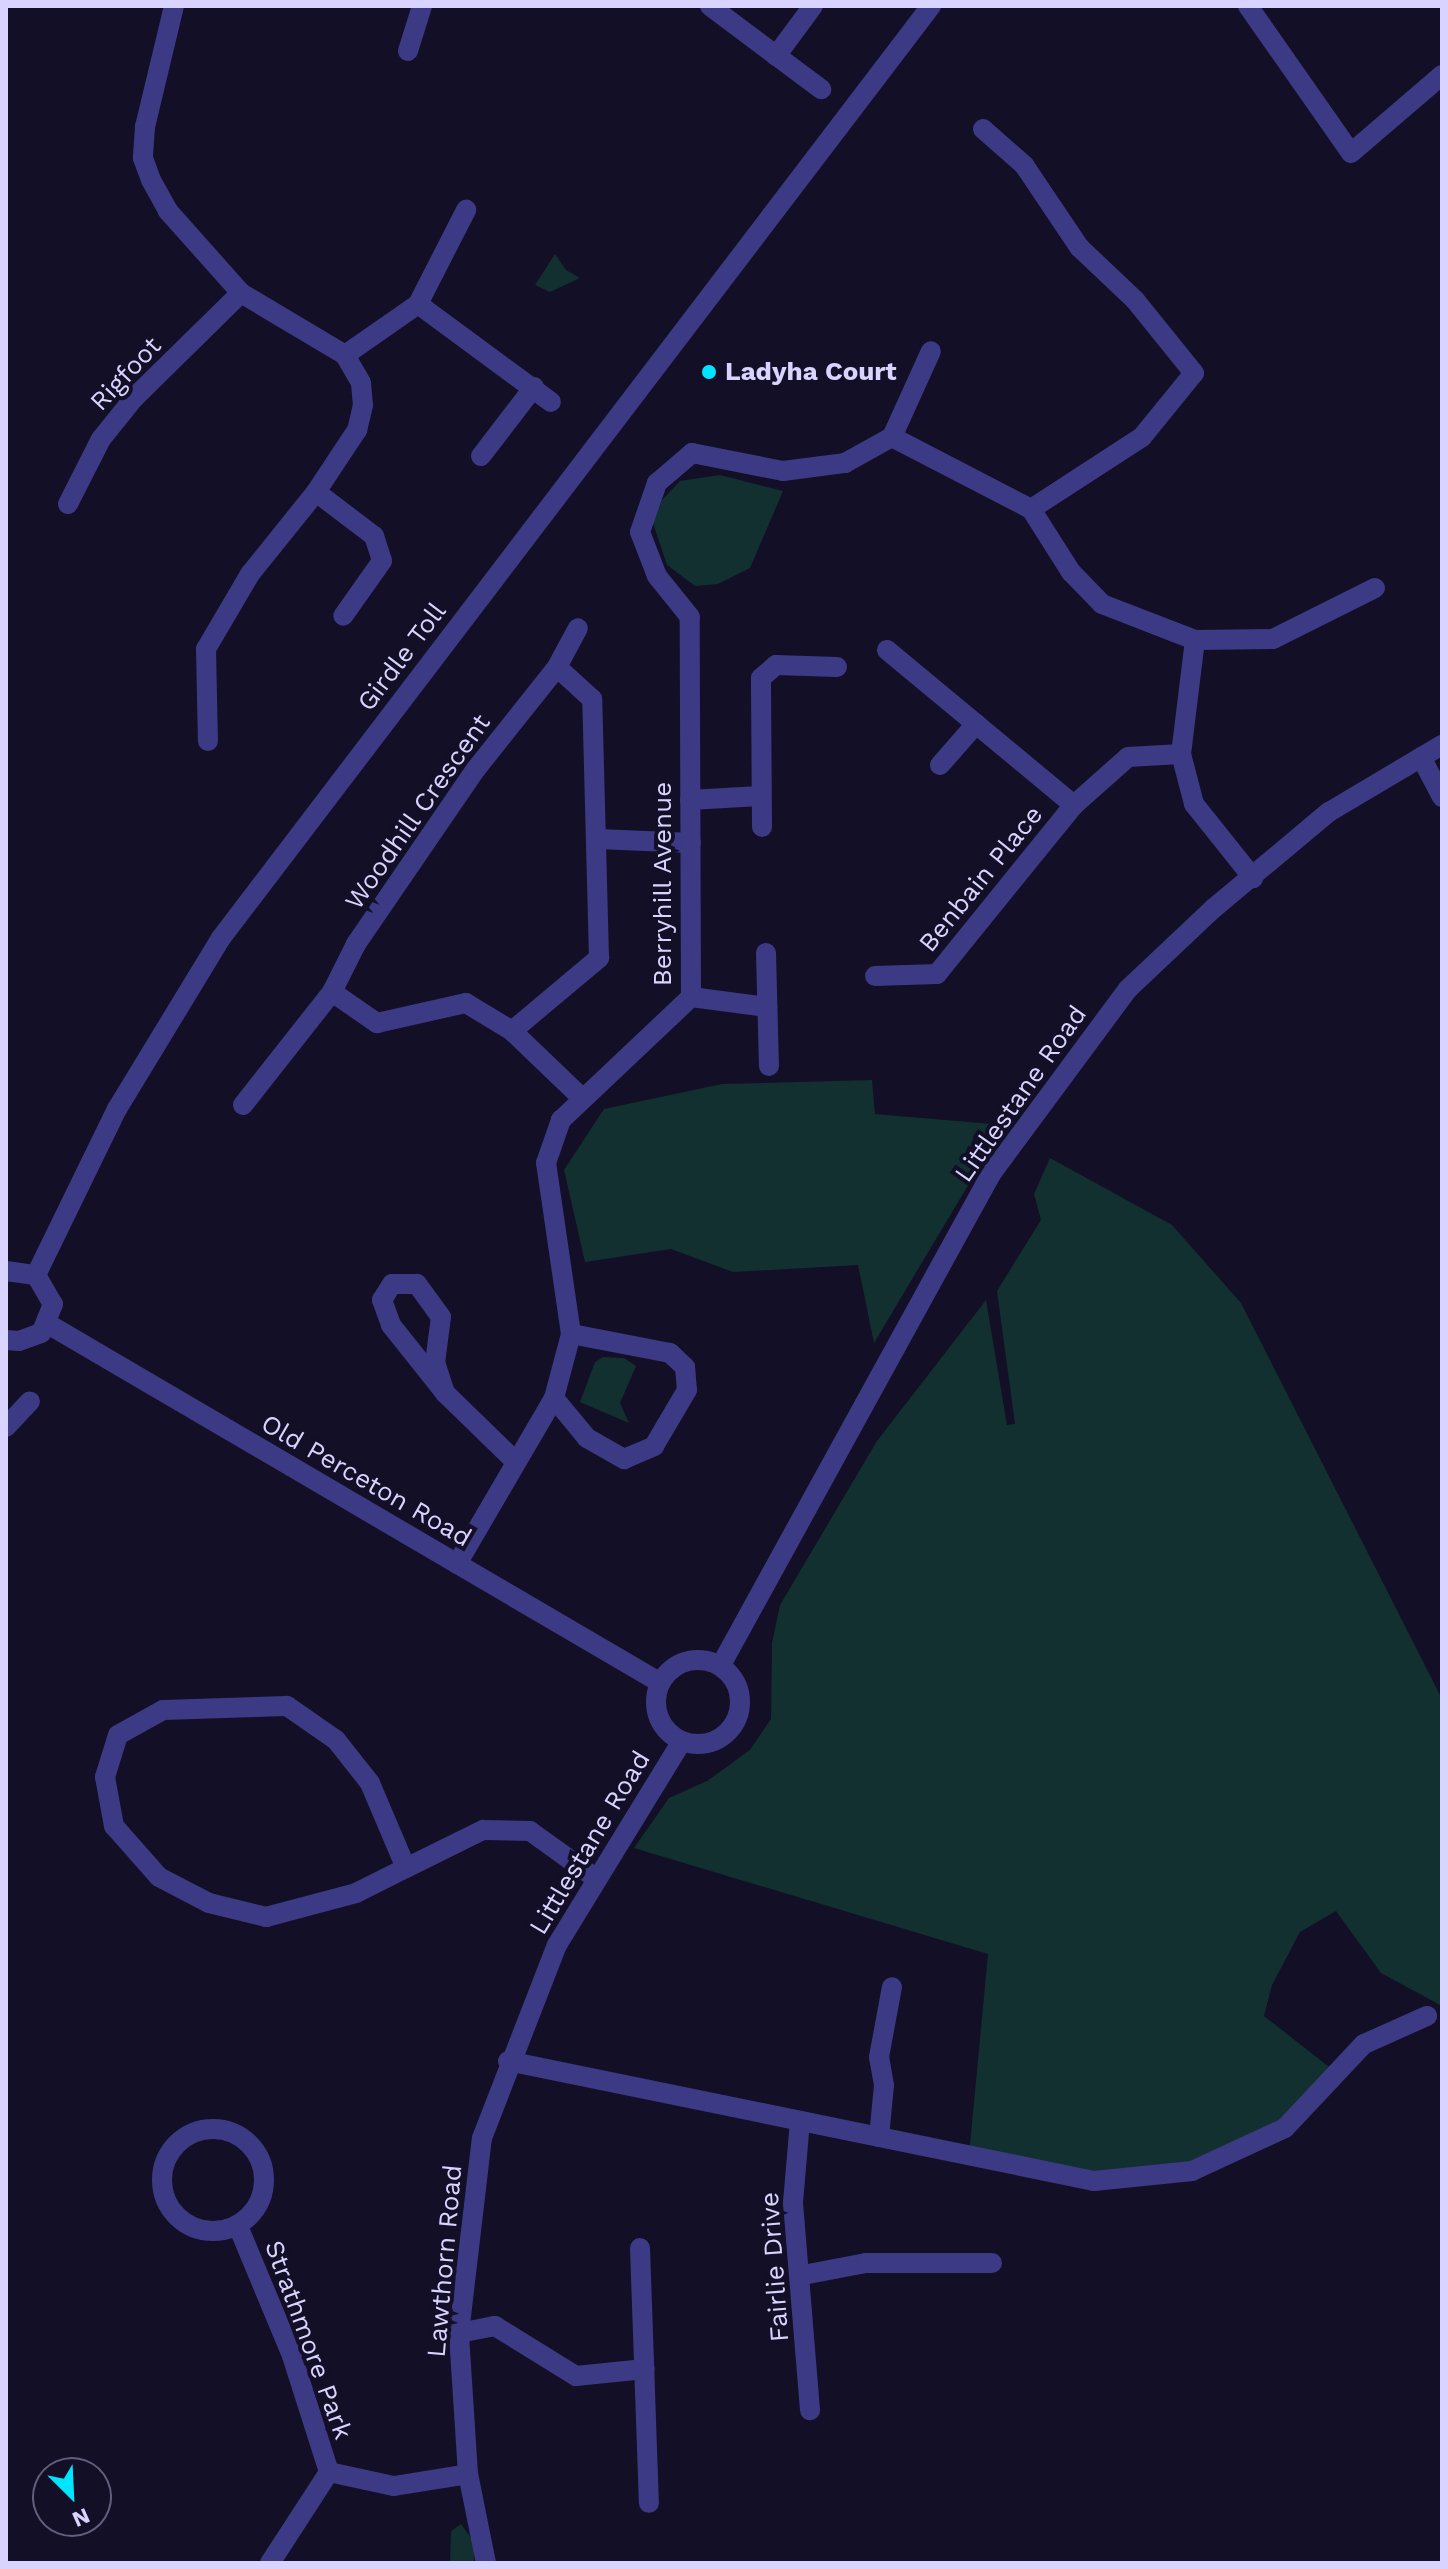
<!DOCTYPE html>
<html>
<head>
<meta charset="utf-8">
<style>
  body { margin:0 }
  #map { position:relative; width:1448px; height:2569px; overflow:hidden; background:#130f26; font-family:"Work Sans",sans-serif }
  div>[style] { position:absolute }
  .green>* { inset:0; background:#12302f }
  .minor>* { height:20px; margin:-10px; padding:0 10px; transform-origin:10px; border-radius:10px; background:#3d3a85 }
  .minor>.ring { margin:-10px; padding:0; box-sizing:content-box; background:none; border:20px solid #3d3a85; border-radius:50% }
  .tertiary>* { height:20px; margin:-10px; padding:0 10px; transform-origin:10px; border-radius:10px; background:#3d3a85 }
  .tertiary>.ring { margin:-10px; padding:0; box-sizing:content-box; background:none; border:20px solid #3d3a85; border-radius:50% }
  .dots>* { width:22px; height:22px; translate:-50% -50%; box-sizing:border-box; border:4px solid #130f26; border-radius:50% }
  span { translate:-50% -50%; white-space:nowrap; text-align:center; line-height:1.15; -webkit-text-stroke:8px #130f26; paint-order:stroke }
  .poi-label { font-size:26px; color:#d9d4ff; font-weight:700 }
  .left { translate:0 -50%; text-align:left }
  .street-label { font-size:26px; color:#d9d4ff }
  .frame { position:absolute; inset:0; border:8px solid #d9d4ff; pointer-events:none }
  .north { position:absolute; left:32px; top:2457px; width:80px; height:80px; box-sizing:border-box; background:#130f26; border:2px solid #625e7d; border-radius:50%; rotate:156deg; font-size:22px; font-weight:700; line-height:32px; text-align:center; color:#d9d4ff }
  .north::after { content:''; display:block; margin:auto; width:28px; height:36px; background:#00e5ff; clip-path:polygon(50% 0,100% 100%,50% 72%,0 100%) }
</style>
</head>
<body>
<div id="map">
  <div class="green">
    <div style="clip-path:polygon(555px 254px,566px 270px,580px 278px,550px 292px,535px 285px)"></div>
    <div style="clip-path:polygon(720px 475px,783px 491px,750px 568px,718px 584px,695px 586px,667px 565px,653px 523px,662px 500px,680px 481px)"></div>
    <div style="clip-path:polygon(872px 1080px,875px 1114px,1004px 1125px,874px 1343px,858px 1265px,733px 1272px,671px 1249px,585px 1262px,564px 1170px,604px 1109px,722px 1084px)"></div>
    <div style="clip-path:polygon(1050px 1158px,1172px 1225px,1241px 1303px,1442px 1699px,1442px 2006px,1381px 1973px,1336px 1911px,1300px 1932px,1272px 1985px,1264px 2016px,1337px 2073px,1285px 2128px,1192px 2171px,1094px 2181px,969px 2155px,988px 1954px,634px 1848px,669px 1798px,707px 1781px,750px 1750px,771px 1719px,772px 1643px,780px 1605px,877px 1441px,986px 1300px,1007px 1425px,1015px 1424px,997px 1291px,1041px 1220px,1034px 1194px)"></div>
    <div style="clip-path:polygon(603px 1357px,624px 1358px,636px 1366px,620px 1403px,629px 1423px,580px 1402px,595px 1362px)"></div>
    <div style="clip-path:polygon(461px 2524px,474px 2542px,474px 2563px,450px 2563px,451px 2531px)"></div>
  </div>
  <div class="minor">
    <div style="left:174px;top:6px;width:124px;rotate:103.5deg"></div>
    <div style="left:145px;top:127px;width:31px;rotate:94deg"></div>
    <div style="left:143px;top:158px;width:23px;rotate:70deg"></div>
    <div style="left:151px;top:180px;width:35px;rotate:61deg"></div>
    <div style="left:168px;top:211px;width:110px;rotate:48.3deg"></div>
    <div style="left:241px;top:293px;width:121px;rotate:30.8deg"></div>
    <div style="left:345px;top:355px;width:32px;rotate:60deg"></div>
    <div style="left:361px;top:383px;width:22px;rotate:85deg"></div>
    <div style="left:363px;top:405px;width:26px;rotate:103deg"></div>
    <div style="left:357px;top:430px;width:74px;rotate:123.5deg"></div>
    <div style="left:316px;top:492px;width:105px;rotate:128.8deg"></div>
    <div style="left:250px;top:574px;width:87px;rotate:120.4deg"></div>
    <div style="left:206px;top:649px;width:92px;rotate:88.8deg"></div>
    <div style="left:710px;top:6px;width:139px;rotate:36.8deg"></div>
    <div style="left:1248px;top:6px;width:179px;rotate:55deg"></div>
    <div style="left:1351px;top:153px;width:120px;rotate:-40.6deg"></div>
    <div style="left:408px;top:51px;width:47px;rotate:-72.7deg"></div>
    <div style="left:776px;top:56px;width:62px;rotate:-53.5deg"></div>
    <div style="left:983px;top:129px;width:55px;rotate:41.3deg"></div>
    <div style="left:1024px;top:165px;width:99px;rotate:56.1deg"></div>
    <div style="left:1079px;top:247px;width:77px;rotate:43.4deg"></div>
    <div style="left:1135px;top:300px;width:94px;rotate:51.1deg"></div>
    <div style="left:1194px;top:373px;width:82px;rotate:129.1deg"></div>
    <div style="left:1142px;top:437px;width:132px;rotate:147deg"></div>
    <div style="left:418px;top:304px;width:106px;rotate:-62.9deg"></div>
    <div style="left:345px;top:355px;width:89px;rotate:-34.9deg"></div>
    <div style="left:418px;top:304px;width:165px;rotate:36.4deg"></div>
    <div style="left:892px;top:437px;width:157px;rotate:27.4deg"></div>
    <div style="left:1031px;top:509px;width:75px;rotate:57.6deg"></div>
    <div style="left:1071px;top:572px;width:45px;rotate:45.9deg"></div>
    <div style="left:1102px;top:604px;width:100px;rotate:21.2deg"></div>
    <div style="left:1195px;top:640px;width:78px;rotate:-0.7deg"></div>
    <div style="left:1273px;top:639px;width:114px;rotate:-26.6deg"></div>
    <div style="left:481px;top:456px;width:87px;rotate:-52.5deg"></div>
    <div style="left:316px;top:492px;width:73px;rotate:37.2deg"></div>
    <div style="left:374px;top:536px;width:26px;rotate:72deg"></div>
    <div style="left:382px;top:561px;width:67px;rotate:125.3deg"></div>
    <div style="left:68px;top:504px;width:73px;rotate:-63.1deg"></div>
    <div style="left:101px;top:439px;width:53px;rotate:-51.2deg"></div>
    <div style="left:134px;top:398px;width:150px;rotate:-44.5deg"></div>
    <div style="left:1195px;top:640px;width:115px;rotate:97deg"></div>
    <div style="left:1181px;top:754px;width:52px;rotate:75.4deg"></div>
    <div style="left:1194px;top:804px;width:95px;rotate:51.4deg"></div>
    <div style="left:887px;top:650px;width:243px;rotate:39.7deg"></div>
    <div style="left:1421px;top:757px;width:45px;rotate:62.3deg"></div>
    <div style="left:940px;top:765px;width:55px;rotate:-48.7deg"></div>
    <div style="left:690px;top:800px;width:70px;rotate:-3.3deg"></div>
    <div style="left:762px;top:827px;width:149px;rotate:-90.4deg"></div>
    <div style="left:761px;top:678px;width:20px;rotate:-41deg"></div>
    <div style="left:776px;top:665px;width:61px;rotate:1.9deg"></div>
    <div style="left:599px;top:839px;width:92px;rotate:2.5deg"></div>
    <div style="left:766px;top:953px;width:113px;rotate:88.5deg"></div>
    <div style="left:875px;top:976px;width:62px;rotate:-1.8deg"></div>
    <div style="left:937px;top:974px;width:218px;rotate:-51deg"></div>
    <div style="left:1074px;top:805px;width:72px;rotate:-41.6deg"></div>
    <div style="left:1128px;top:757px;width:53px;rotate:-3.2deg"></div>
    <div style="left:332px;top:992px;width:55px;rotate:34.6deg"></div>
    <div style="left:377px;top:1023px;width:91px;rotate:-12.7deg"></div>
    <div style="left:466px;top:1003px;width:54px;rotate:31.3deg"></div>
    <div style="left:512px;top:1031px;width:98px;rotate:43.8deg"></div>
    <div style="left:691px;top:997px;width:77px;rotate:7.5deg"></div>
    <div style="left:512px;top:1031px;width:114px;rotate:-40deg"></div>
    <div style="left:599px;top:958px;width:259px;rotate:-91.5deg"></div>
    <div style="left:592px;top:699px;width:47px;rotate:-137.6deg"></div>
    <div style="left:243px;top:1105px;width:144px;rotate:-51.8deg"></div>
    <div style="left:332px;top:992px;width:54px;rotate:-63.4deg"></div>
    <div style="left:356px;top:944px;width:212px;rotate:-55.6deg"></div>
    <div style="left:476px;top:769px;width:130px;rotate:-51.5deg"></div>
    <div style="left:557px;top:667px;width:44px;rotate:-61.7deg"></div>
    <div style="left:445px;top:1393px;width:32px;rotate:-108deg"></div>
    <div style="left:435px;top:1363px;width:46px;rotate:-82.6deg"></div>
    <div style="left:441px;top:1317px;width:41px;rotate:-126deg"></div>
    <div style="left:417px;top:1284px;width:25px;rotate:180deg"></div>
    <div style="left:392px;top:1284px;width:19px;rotate:122deg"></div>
    <div style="left:382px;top:1300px;width:27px;rotate:70deg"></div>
    <div style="left:391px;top:1325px;width:87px;rotate:51.5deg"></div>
    <div style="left:445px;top:1393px;width:99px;rotate:44.2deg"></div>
    <div style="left:554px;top:1398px;width:52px;rotate:50.5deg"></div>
    <div style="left:587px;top:1438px;width:43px;rotate:29.6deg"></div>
    <div style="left:624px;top:1459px;width:33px;rotate:-23deg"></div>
    <div style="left:654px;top:1446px;width:65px;rotate:-59.5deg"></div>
    <div style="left:687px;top:1390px;width:23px;rotate:-95deg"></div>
    <div style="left:685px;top:1367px;width:21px;rotate:-137deg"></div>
    <div style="left:670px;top:1353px;width:101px;rotate:-169.1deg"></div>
    <div style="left:6px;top:1427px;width:35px;rotate:-47deg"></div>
    <div style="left:457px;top:1564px;width:192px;rotate:-59.7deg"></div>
    <div style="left:554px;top:1398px;width:66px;rotate:-75.1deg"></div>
    <div style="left:571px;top:1334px;width:173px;rotate:-98.3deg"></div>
    <div style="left:546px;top:1163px;width:46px;rotate:-70.8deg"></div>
    <div style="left:561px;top:1120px;width:179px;rotate:-43.4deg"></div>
    <div style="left:691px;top:997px;width:380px;rotate:-90.2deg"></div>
    <div style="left:690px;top:617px;width:53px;rotate:-128.8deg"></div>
    <div style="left:657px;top:576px;width:47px;rotate:-111.1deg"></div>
    <div style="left:640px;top:532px;width:52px;rotate:-70.9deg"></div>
    <div style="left:657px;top:483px;width:46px;rotate:-40.6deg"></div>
    <div style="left:692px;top:453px;width:93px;rotate:11.2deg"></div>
    <div style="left:783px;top:471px;width:63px;rotate:-7.4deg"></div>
    <div style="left:845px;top:463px;width:54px;rotate:-29deg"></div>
    <div style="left:892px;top:437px;width:94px;rotate:-65.6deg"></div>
    <div style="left:406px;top:1868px;width:92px;rotate:-113deg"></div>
    <div style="left:370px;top:1783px;width:55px;rotate:-128.3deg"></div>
    <div style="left:336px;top:1740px;width:60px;rotate:-145.2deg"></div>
    <div style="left:287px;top:1706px;width:124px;rotate:178.2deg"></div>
    <div style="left:163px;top:1710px;width:51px;rotate:150.9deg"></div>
    <div style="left:118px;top:1735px;width:44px;rotate:107.2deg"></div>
    <div style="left:105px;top:1777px;width:50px;rotate:79.6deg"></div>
    <div style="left:114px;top:1826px;width:68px;rotate:48.6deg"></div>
    <div style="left:159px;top:1877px;width:56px;rotate:27.5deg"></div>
    <div style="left:209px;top:1903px;width:59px;rotate:13.8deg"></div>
    <div style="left:266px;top:1917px;width:93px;rotate:-14.9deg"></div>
    <div style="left:356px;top:1893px;width:56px;rotate:-26.6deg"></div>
    <div style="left:406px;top:1868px;width:86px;rotate:-26.3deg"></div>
    <div style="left:483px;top:1830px;width:47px;rotate:1.2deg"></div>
    <div style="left:530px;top:1831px;width:79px;rotate:35.7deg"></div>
    <div style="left:508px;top:2061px;width:598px;rotate:11.57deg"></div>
    <div style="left:1094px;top:2181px;width:99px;rotate:-5.8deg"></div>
    <div style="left:1192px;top:2171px;width:102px;rotate:-24.8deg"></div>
    <div style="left:1285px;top:2128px;width:115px;rotate:-46.8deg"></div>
    <div style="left:1364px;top:2044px;width:69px;rotate:-24deg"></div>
    <div style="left:800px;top:2121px;width:82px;rotate:94.9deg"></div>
    <div style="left:793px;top:2203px;width:208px;rotate:85.3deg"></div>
    <div class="ring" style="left:162px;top:2129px;width:82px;height:82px"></div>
    <div style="left:879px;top:2137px;width:52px;rotate:-84.5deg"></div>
    <div style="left:884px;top:2085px;width:28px;rotate:-100deg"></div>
    <div style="left:879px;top:2057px;width:71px;rotate:-79.5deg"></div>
    <div style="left:238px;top:2226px;width:141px;rotate:67.4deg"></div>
    <div style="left:292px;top:2356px;width:122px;rotate:72.3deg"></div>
    <div style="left:329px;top:2472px;width:66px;rotate:12.2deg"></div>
    <div style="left:394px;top:2486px;width:75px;rotate:-9.2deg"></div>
    <div style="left:640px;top:2248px;width:255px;rotate:88deg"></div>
    <div style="left:803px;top:2275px;width:64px;rotate:-10.8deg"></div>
    <div style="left:866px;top:2263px;width:126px"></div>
    <div style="left:459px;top:2333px;width:37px;rotate:-11deg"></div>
    <div style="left:495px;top:2326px;width:95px;rotate:31.7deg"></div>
    <div style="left:576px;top:2376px;width:69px;rotate:-5.8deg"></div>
    <div style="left:270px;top:2563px;width:108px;rotate:-57deg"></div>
    <div style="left:486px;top:2563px;width:91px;rotate:-101.4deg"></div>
    <div style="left:468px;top:2474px;width:141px;rotate:-93.7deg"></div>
    <div style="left:459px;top:2333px;width:196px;rotate:-83.3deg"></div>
    <div style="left:482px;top:2138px;width:207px;rotate:-68.8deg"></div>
    <div style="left:557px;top:1945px;width:239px;rotate:-58.5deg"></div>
  </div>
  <div class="tertiary">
    <div style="left:6px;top:1271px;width:30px;rotate:8deg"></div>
    <div style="left:36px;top:1275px;width:34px;rotate:60deg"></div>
    <div style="left:53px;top:1304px;width:31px;rotate:112deg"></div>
    <div style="left:41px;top:1333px;width:23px;rotate:160deg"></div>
    <div style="left:19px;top:1341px;width:13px;rotate:-176deg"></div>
    <div style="left:36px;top:1275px;width:185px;rotate:-64deg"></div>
    <div style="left:117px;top:1109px;width:200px;rotate:-58.7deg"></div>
    <div style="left:221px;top:938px;width:1172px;rotate:-52.7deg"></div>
    <div style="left:48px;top:1324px;width:708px;rotate:30.37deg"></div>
    <div class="ring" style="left:656px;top:1660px;width:64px;height:64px"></div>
    <div style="left:721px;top:1665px;width:560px;rotate:-61.19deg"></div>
    <div style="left:991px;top:1174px;width:230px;rotate:-53.5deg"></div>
    <div style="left:1128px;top:989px;width:118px;rotate:-43.3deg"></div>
    <div style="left:1214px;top:908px;width:150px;rotate:-39.9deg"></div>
    <div style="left:1329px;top:812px;width:131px;rotate:-30.7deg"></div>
  </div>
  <div class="dots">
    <div style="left:709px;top:372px;background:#00e5ff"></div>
  </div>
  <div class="poi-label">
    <span class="left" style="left:725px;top:372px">Ladyha Court</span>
  </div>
  <div class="street-label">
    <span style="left:126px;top:374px;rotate:-47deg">Rigfoot</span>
    <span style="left:402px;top:657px;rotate:-53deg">Girdle Toll</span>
    <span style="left:418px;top:812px;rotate:-55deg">Woodhill Crescent</span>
    <span style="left:981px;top:879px;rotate:-51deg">Benbain Place</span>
    <span style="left:663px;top:884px;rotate:-90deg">Berryhill Avenue</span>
    <span style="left:1021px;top:1094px;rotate:-55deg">Littlestane Road</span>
    <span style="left:366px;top:1481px;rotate:30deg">Old Perceton Road</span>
    <span style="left:590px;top:1843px;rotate:-59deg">Littlestane Road</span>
    <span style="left:445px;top:2261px;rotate:-85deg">Lawthorn Road</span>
    <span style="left:775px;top:2267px;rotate:-94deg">Fairlie Drive</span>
    <span style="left:308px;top:2340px;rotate:70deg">Strathmore Park</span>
  </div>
  <div class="frame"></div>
  <div class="north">N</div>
</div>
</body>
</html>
